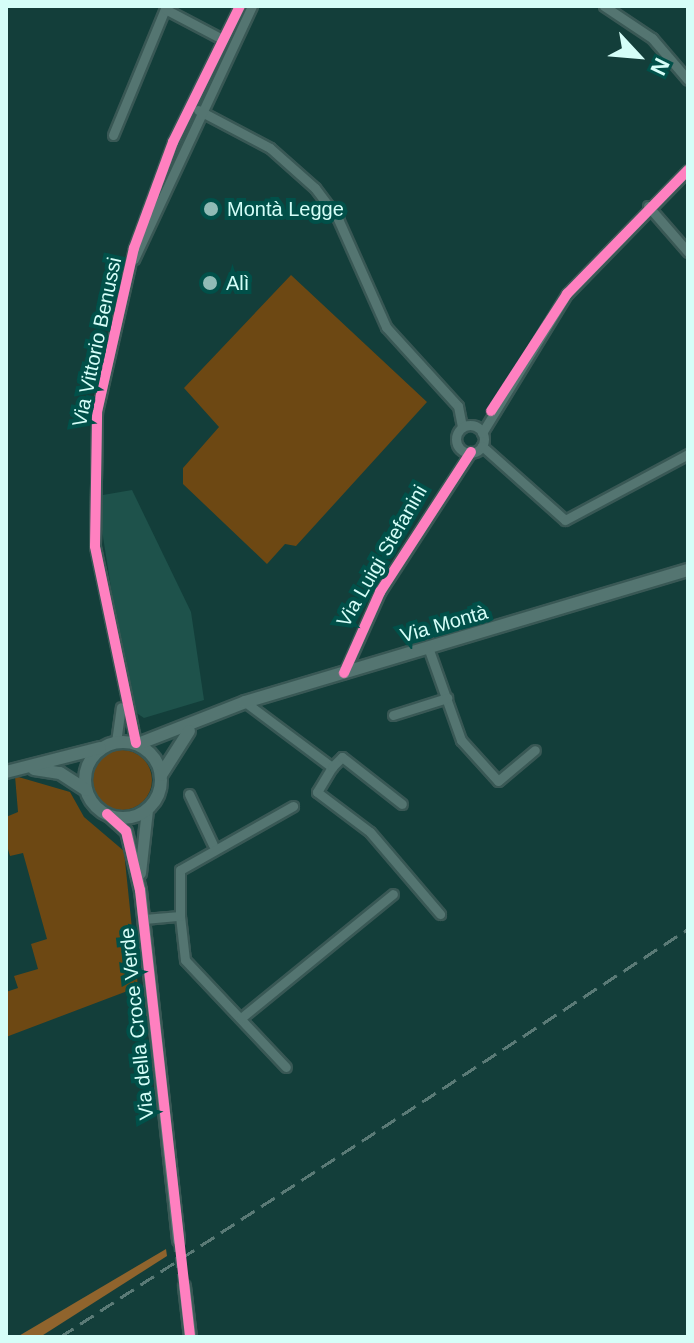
<!DOCTYPE html>
<html>
<head>
<meta charset="utf-8">
<style>
  body { margin:0 }
  #map { position:relative; width:694px; height:1343px; overflow:hidden; background:#133e3a; font-family:Helvetica,sans-serif }
  div>[style] { position:absolute }
  .built>* { inset:0; background:#1e524b }
  .green>* { inset:0; background:#6d4813 }
  .round { border-radius:50% }
  .forest>* { inset:0; background:#90642d }
  .tertiary-tunnel>* { height:11px; margin-top:-5.5px; transform-origin:0; background:repeating-linear-gradient(90deg,#305b56 0 11px,transparent 0 16.5px) }
  .roads { filter:drop-shadow(2px 0 #395855) drop-shadow(-2px 0 #395855) drop-shadow(0 2px #395855) drop-shadow(0 -2px #395855) }
  .minor>* { height:9px; margin:-4.5px; padding:0 4.5px; transform-origin:4.5px; border-radius:4.5px; background:#547571 }
  .minor>.ring { margin:-4.5px; padding:0; box-sizing:content-box; background:none; border:9px solid #547571; border-radius:50% }
  .tertiary>* { height:11px; margin:-5.5px; padding:0 5.5px; transform-origin:5.5px; border-radius:5.5px; background:#547571 }
  .secondary>* { height:12px; margin:-6px; padding:0 6px; transform-origin:6px; border-radius:6px; background:#547571 }
  .secondary>.ring { margin:-6px; padding:0; box-sizing:content-box; background:none; border:12px solid #547571; border-radius:50% }
  .rail>* { height:3px; margin-top:-1.5px; transform-origin:0; background:repeating-linear-gradient(90deg,#5a7a76 0 16px,transparent 0 24px) }
  .cycleway>* { height:10px; margin:-5px; padding:0 5px; transform-origin:5px; border-radius:5px; background:#ff80c0 }
  .dots>* { width:22px; height:22px; translate:-50% -50%; box-sizing:border-box; border:4px solid #015049; border-radius:50% }
  span { translate:-50% -50%; white-space:nowrap; text-align:center; line-height:1.15; -webkit-text-stroke:8px #015049; paint-order:stroke }
  .poi-label { font-size:20px; color:#d5fef8 }
  .left { translate:0 -50%; text-align:left }
  .street-label { font-size:20px; color:#d5fef8 }
  .frame { position:absolute; inset:0; border:8px solid #d5fef8; pointer-events:none }
  .north { position:absolute; left:598px; top:16px; width:80px; height:80px; -webkit-text-stroke:6px #015049; paint-order:stroke; rotate:116deg; font-size:22px; font-weight:700; line-height:32px; text-align:center; color:#d5fef8 }
  .north::after { content:''; display:block; margin:auto; width:28px; height:36px; background:#d5fef8; clip-path:polygon(50% 0,100% 100%,50% 72%,0 100%) }
</style>
</head>
<body>
<div id="map">
  <div class="built">
    <div style="clip-path:polygon(132px 490px,191px 612px,204px 700px,144px 718px,135px 712px,121px 652px,101px 524px,103px 495px)"></div>
  </div>
  <div class="green">
    <div style="clip-path:polygon(291px 275px,427px 402px,296px 546px,285px 544px,267px 564px,183px 484px,183px 468px,219px 427px,184px 388px)"></div>
    <div class="round" style="left:92px;top:750px;width:60px;height:60px"></div>
    <div style="clip-path:polygon(15px 776px,70px 792px,84px 817px,124px 851px,138px 987px,6px 1037px,6px 992px,18px 988px,14px 976px,38px 969px,31px 944px,47px 939px,23px 853px,10px 856px,6px 842px,6px 817px,18px 812px)"></div>
  </div>
  <div class="forest">
    <div style="clip-path:polygon(166px 1249px,167px 1256px,40px 1337px,17px 1337px)"></div>
  </div>
  <div class="tertiary-tunnel">
    <div style="left:178px;top:1240px;width:46px;rotate:82.6deg"></div>
  </div>
  <div class="roads">
    <div class="minor">
      <div style="left:604px;top:6px;width:58px;rotate:33.7deg"></div>
      <div style="left:652px;top:38px;width:55px;rotate:49.4deg"></div>
      <div style="left:198px;top:110px;width:81px;rotate:27.8deg"></div>
      <div style="left:270px;top:148px;width:60px;rotate:41.6deg"></div>
      <div style="left:315px;top:188px;width:39px;rotate:53deg"></div>
      <div style="left:338px;top:219px;width:118px;rotate:66deg"></div>
      <div style="left:386px;top:327px;width:107px;rotate:47.7deg"></div>
      <div style="left:458px;top:406px;width:21px;rotate:79deg"></div>
      <div style="left:113px;top:135px;width:136px;rotate:-67.6deg"></div>
      <div style="left:165px;top:9px;width:64px;rotate:27.8deg"></div>
      <div style="left:648px;top:206px;width:61px;rotate:49deg"></div>
      <div style="left:134px;top:259px;width:279px;rotate:-65deg"></div>
      <div class="ring" style="left:456px;top:425px;width:19px;height:19px"></div>
      <div style="left:482px;top:433px;width:163px;rotate:-58.6deg"></div>
      <div style="left:567px;top:294px;width:173px;rotate:-45.7deg"></div>
      <div style="left:482px;top:446px;width:111px;rotate:41.7deg"></div>
      <div style="left:565px;top:520px;width:140px;rotate:-28.2deg"></div>
      <div style="left:429px;top:650px;width:96px;rotate:70.4deg"></div>
      <div style="left:461px;top:740px;width:55px;rotate:47.9deg"></div>
      <div style="left:498px;top:781px;width:48px;rotate:-40deg"></div>
      <div style="left:344px;top:673px;width:89px;rotate:-66deg"></div>
      <div style="left:380px;top:592px;width:167px;rotate:-57deg"></div>
      <div style="left:245px;top:702px;width:109px;rotate:36.8deg"></div>
      <div style="left:332px;top:767px;width:29px;rotate:121deg"></div>
      <div style="left:317px;top:792px;width:66px;rotate:37deg"></div>
      <div style="left:370px;top:832px;width:108px;rotate:49.5deg"></div>
      <div style="left:393px;top:715px;width:57px;rotate:-17.5deg"></div>
      <div style="left:116px;top:742px;width:35px;rotate:-82deg"></div>
      <div style="left:136px;top:743px;width:201px;rotate:-101.8deg"></div>
      <div style="left:95px;top:546px;width:134px;rotate:-89.1deg"></div>
      <div style="left:97px;top:412px;width:168px;rotate:-77.3deg"></div>
      <div style="left:134px;top:248px;width:113px;rotate:-69.8deg"></div>
      <div style="left:173px;top:142px;width:152px;rotate:-63.8deg"></div>
      <div style="left:332px;top:767px;width:14px;rotate:-45deg"></div>
      <div style="left:342px;top:757px;width:76px;rotate:38.1deg"></div>
      <div style="left:189px;top:794px;width:56px;rotate:64.8deg"></div>
      <div style="left:180px;top:916px;width:44px;rotate:83.5deg"></div>
      <div style="left:185px;top:960px;width:147px;rotate:46.7deg"></div>
      <div style="left:144px;top:919px;width:36px;rotate:-5deg"></div>
      <div style="left:180px;top:916px;width:46px;rotate:-90deg"></div>
      <div style="left:180px;top:870px;width:130px;rotate:-29.5deg"></div>
      <div style="left:241px;top:1018px;width:196px;rotate:-39.2deg"></div>
    </div>
    <div class="tertiary">
      <div style="left:107px;top:814px;width:25px;rotate:42deg"></div>
      <div style="left:126px;top:831px;width:61px;rotate:76.7deg"></div>
      <div style="left:140px;top:890px;width:352px;rotate:83.8deg"></div>
      <div style="left:140px;top:873px;width:63px;rotate:-83.7deg"></div>
      <div style="left:184px;top:1286px;width:51px;rotate:83.3deg"></div>
    </div>
    <div class="secondary">
      <div class="ring" style="left:85px;top:742px;width:64px;height:64px"></div>
      <div style="left:138px;top:744px;width:115px;rotate:-21.4deg"></div>
      <div style="left:245px;top:702px;width:462px;rotate:-16.6deg"></div>
      <div style="left:34px;top:769px;width:26px;rotate:9deg"></div>
      <div style="left:60px;top:773px;width:31px;rotate:33deg"></div>
      <div style="left:6px;top:772px;width:97px;rotate:-14.3deg"></div>
      <div style="left:161px;top:775px;width:52px;rotate:-57.5deg"></div>
    </div>
  </div>
  <div class="rail">
    <div style="left:60px;top:1337px;width:749px;rotate:-33.01deg"></div>
  </div>
  <div class="cycleway">
    <div style="left:491px;top:411px;width:140px;rotate:-57deg"></div>
    <div style="left:567px;top:294px;width:173px;rotate:-45.7deg"></div>
    <div style="left:344px;top:673px;width:89px;rotate:-66deg"></div>
    <div style="left:380px;top:592px;width:167px;rotate:-57deg"></div>
    <div style="left:136px;top:743px;width:201px;rotate:-101.8deg"></div>
    <div style="left:95px;top:546px;width:134px;rotate:-89.1deg"></div>
    <div style="left:97px;top:412px;width:168px;rotate:-77.3deg"></div>
    <div style="left:134px;top:248px;width:113px;rotate:-69.8deg"></div>
    <div style="left:173px;top:142px;width:152px;rotate:-63.8deg"></div>
    <div style="left:107px;top:814px;width:25px;rotate:42deg"></div>
    <div style="left:126px;top:831px;width:61px;rotate:76.7deg"></div>
    <div style="left:140px;top:890px;width:450px;rotate:83.6deg"></div>
  </div>
  <div class="dots">
    <div style="left:211px;top:209px;background:#91bbb6"></div>
    <div style="left:210px;top:283px;background:#91bbb6"></div>
  </div>
  <div class="poi-label">
    <span class="left" style="left:227px;top:209px">Montà Legge</span>
    <span class="left" style="left:226px;top:283px">Alì</span>
  </div>
  <div class="street-label">
    <span style="left:97px;top:342px;rotate:-78deg">Via Vittorio Benussi</span>
    <span style="left:382px;top:556px;rotate:-60deg">Via Luigi Stefanini</span>
    <span style="left:444px;top:624px;rotate:-16deg">Via Montà</span>
    <span style="left:137px;top:1024px;rotate:-96deg">Via della Croce Verde</span>
  </div>
  <div class="frame"></div>
  <div class="north">N</div>
</div>
</body>
</html>
